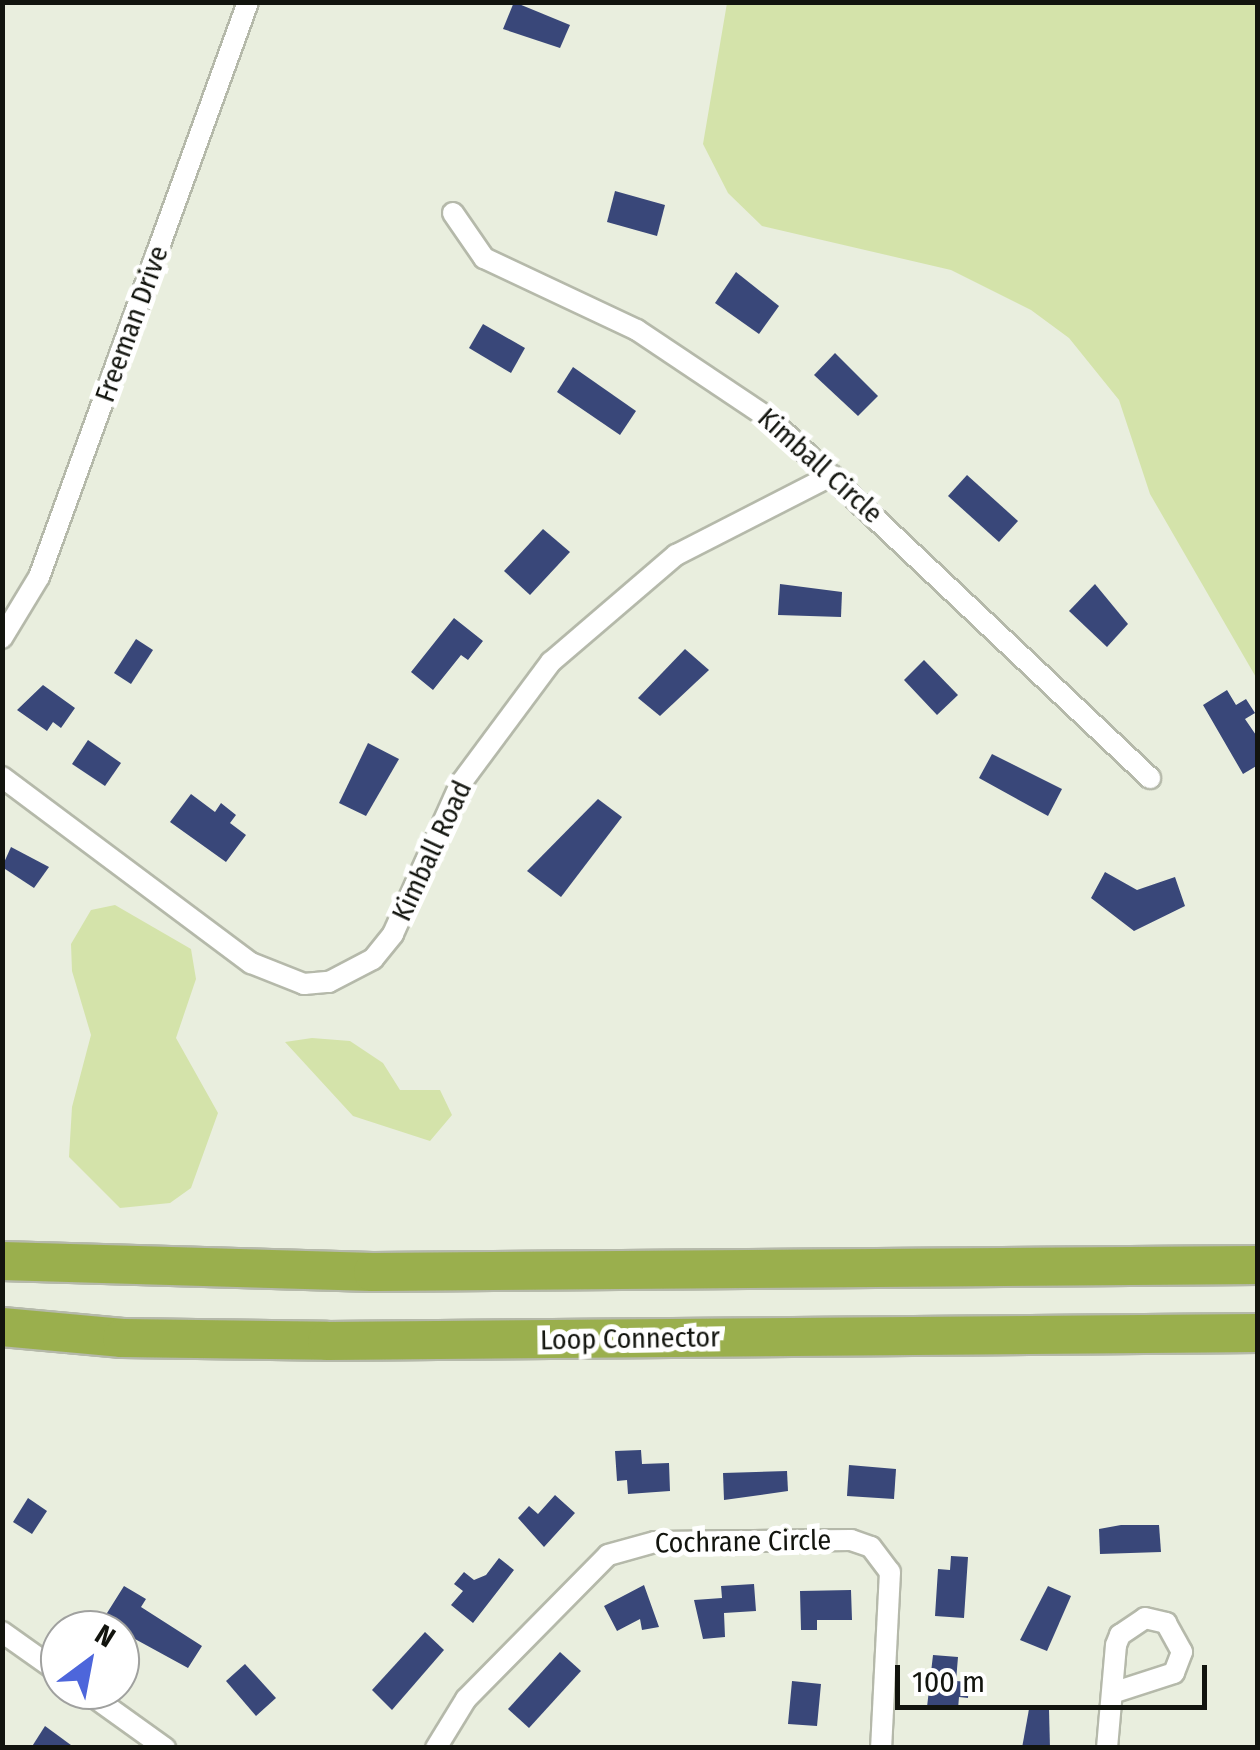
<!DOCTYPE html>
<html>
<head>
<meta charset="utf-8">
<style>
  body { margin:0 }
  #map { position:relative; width:1260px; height:1750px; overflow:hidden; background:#e9eede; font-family:"Fira Sans Condensed",sans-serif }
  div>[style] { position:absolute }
  .green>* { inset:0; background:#d4e3aa }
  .building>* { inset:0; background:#394779 }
  .roads { filter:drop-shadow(2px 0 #b5b9aa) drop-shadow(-2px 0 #b5b9aa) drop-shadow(0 2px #b5b9aa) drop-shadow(0 -2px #b5b9aa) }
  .minor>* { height:20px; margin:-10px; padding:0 10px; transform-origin:10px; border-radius:10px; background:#fff }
  .motorway>* { height:38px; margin:-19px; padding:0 19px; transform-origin:19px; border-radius:19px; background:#9aaf4d }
  span { translate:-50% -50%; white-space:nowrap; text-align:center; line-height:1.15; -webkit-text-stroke:10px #fff; paint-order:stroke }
  .street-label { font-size:28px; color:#12140e }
  .frame { position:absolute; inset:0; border:5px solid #12140e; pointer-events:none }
  .north { position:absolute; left:40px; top:1610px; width:100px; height:100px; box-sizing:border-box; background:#fff; border:2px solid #a0a19f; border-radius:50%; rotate:32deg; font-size:28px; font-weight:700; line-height:40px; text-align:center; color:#12140e }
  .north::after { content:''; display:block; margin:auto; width:35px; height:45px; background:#4d66db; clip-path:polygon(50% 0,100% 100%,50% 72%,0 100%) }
  .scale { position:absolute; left:895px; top:1665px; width:312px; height:45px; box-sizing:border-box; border:5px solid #12140e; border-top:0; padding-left:12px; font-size:30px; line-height:35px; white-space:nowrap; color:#12140e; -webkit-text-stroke:8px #fff; paint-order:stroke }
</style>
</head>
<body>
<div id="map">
  <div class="green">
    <div style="clip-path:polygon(727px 3px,1257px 3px,1257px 679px,1150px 494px,1119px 400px,1069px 338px,1031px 310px,951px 270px,762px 226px,728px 193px,703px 144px)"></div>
    <div style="clip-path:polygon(115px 905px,191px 949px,196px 979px,176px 1038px,218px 1113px,191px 1188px,170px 1203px,120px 1208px,69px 1157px,72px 1107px,91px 1035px,72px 971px,71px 944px,91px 910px)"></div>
    <div style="clip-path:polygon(312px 1038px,350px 1041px,383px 1063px,400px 1090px,440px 1090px,452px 1115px,430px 1141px,353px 1116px,285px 1042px)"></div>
  </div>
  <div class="building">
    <div style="clip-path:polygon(514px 2px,570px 25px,560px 48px,503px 29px)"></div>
    <div style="clip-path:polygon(615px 191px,665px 205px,657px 236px,607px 222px)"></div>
    <div style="clip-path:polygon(736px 272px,779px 306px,759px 334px,715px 303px)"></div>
    <div style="clip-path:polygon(483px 324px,525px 348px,511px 373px,469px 348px)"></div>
    <div style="clip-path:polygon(835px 353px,878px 396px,858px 416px,814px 375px)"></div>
    <div style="clip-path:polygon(573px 367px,636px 411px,620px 435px,557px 392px)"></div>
    <div style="clip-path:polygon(967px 475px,1018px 521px,999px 542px,948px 496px)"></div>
    <div style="clip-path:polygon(543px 529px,570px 552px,530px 595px,504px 571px)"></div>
    <div style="clip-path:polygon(780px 584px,842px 592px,841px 617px,778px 615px)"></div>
    <div style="clip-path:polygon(1095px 584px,1128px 624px,1107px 647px,1069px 611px)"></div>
    <div style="clip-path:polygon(454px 618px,483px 641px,468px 660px,461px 655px,433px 690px,411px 672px)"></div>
    <div style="clip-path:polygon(136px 639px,153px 650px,131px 684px,114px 673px)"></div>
    <div style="clip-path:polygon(685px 649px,709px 670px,660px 716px,638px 698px)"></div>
    <div style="clip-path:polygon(924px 660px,958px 695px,937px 715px,904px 680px)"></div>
    <div style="clip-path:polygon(43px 685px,75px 708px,61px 728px,53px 722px,47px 731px,17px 710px)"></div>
    <div style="clip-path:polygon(1227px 690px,1236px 705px,1246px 699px,1255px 713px,1245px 719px,1258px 738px,1258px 765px,1243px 774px,1203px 705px)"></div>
    <div style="clip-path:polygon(88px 740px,121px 763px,105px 786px,72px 764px)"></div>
    <div style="clip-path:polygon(368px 743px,399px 759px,366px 816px,339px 803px)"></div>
    <div style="clip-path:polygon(992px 754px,1062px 789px,1048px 816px,979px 778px)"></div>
    <div style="clip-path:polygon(191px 794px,215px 812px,221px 803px,236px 815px,230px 823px,246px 835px,226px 862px,170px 822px)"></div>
    <div style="clip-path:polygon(598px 799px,622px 817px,561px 897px,527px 871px)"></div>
    <div style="clip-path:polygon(11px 847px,49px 867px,34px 888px,2px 867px)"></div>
    <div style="clip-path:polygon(1105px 872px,1137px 890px,1175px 877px,1185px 906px,1134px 931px,1091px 898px)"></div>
    <div style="clip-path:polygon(641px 1450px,642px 1464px,669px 1463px,670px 1491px,628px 1494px,627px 1480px,617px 1481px,615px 1451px)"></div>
    <div style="clip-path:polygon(849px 1465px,896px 1469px,894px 1499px,847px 1496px)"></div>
    <div style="clip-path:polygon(787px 1471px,788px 1491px,724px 1500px,723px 1473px)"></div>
    <div style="clip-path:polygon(555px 1495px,575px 1513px,544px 1547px,518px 1518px,529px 1506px,538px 1514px)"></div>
    <div style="clip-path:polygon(28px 1498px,47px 1511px,32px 1534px,13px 1522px)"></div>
    <div style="clip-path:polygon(1121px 1525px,1159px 1525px,1161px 1552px,1100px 1554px,1099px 1529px)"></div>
    <div style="clip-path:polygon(951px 1556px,968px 1557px,964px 1618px,935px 1616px,938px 1569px,950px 1570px)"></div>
    <div style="clip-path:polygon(499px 1558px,514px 1570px,473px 1623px,451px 1605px,463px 1591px,454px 1584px,464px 1572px,474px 1580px,486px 1575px)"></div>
    <div style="clip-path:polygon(754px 1584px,756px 1611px,724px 1613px,725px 1637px,703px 1639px,694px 1600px,722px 1598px,721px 1586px)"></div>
    <div style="clip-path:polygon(644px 1585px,659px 1627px,642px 1630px,640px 1619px,617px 1631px,604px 1606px)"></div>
    <div style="clip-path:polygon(124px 1586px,146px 1599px,141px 1607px,202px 1646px,188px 1668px,102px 1621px)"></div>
    <div style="clip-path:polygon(1048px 1586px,1071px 1596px,1047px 1651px,1020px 1640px)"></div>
    <div style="clip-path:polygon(851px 1590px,852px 1620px,817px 1620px,817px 1630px,801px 1630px,800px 1591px)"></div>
    <div style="clip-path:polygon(425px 1632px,444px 1650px,392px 1710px,372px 1690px)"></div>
    <div style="clip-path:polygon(560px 1652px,581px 1671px,529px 1728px,508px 1709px)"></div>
    <div style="clip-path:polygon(933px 1655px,958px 1657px,956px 1681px,969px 1682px,968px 1698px,959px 1697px,958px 1709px,927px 1707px)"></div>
    <div style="clip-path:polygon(245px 1664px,276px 1698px,256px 1716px,226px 1681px)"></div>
    <div style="clip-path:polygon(792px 1681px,821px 1684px,817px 1726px,788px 1724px)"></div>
    <div style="clip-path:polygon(1029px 1709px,1049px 1710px,1050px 1748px,1022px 1748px)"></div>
    <div style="clip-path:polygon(45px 1726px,75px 1748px,31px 1748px)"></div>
  </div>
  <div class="roads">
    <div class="minor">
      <div style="left:453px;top:213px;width:55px;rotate:55.4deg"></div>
      <div style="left:484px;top:258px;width:169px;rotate:25.2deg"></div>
      <div style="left:637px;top:330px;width:160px;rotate:33.8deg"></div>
      <div style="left:770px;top:419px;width:523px;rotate:43.37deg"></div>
      <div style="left:2px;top:638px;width:71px;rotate:-58.8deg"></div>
      <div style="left:39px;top:577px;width:612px;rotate:-70.02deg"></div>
      <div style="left:2px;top:777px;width:311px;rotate:36.8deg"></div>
      <div style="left:251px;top:963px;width:57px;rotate:21.6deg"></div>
      <div style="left:304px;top:984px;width:25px;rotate:-5deg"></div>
      <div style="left:329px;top:982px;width:50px;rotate:-27.6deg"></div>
      <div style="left:373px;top:959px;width:32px;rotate:-51deg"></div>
      <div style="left:393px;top:934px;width:166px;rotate:-65.8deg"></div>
      <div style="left:461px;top:783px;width:151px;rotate:-53.4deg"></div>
      <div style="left:551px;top:662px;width:165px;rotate:-40.6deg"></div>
      <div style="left:676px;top:555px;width:175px;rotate:-27.1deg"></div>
      <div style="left:2px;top:1632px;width:71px;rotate:35.3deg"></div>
      <div style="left:84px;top:1690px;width:100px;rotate:35.6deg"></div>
      <div style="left:436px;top:1748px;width:57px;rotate:-58.5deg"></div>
      <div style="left:466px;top:1699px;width:202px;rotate:-45.4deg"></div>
      <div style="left:608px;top:1555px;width:49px;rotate:-15.5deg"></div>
      <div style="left:655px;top:1542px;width:196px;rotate:-0.6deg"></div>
      <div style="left:851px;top:1540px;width:21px;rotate:19deg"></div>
      <div style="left:871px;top:1547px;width:31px;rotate:53deg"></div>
      <div style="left:890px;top:1572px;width:176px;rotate:92.9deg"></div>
      <div style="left:1107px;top:1748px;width:103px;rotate:-85deg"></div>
      <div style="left:1116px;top:1645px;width:11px;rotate:-68deg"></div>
      <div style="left:1120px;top:1635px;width:30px;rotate:-34deg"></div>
      <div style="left:1145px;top:1618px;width:22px;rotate:13deg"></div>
      <div style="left:1166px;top:1623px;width:33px;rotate:61deg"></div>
      <div style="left:1182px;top:1652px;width:22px;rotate:111deg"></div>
      <div style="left:1174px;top:1673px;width:65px;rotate:162.1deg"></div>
    </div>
    <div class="motorway">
      <div style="left:2px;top:1261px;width:371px;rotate:1.7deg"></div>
      <div style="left:373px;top:1272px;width:885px;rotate:-0.45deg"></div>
      <div style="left:2px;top:1327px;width:121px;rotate:5.2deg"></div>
      <div style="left:122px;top:1338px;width:205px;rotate:0.8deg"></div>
      <div style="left:327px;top:1341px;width:931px;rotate:-0.49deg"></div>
    </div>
  </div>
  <div class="street-label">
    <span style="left:132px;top:324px;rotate:-70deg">Freeman Drive</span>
    <span style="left:820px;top:466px;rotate:42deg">Kimball Circle</span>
    <span style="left:432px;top:851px;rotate:-65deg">Kimball Road</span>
    <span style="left:630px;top:1339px;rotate:-1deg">Loop Connector</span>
    <span style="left:743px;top:1542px;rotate:-1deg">Cochrane Circle</span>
  </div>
  <div class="frame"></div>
  <div class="north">N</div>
  <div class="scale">100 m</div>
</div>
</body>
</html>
